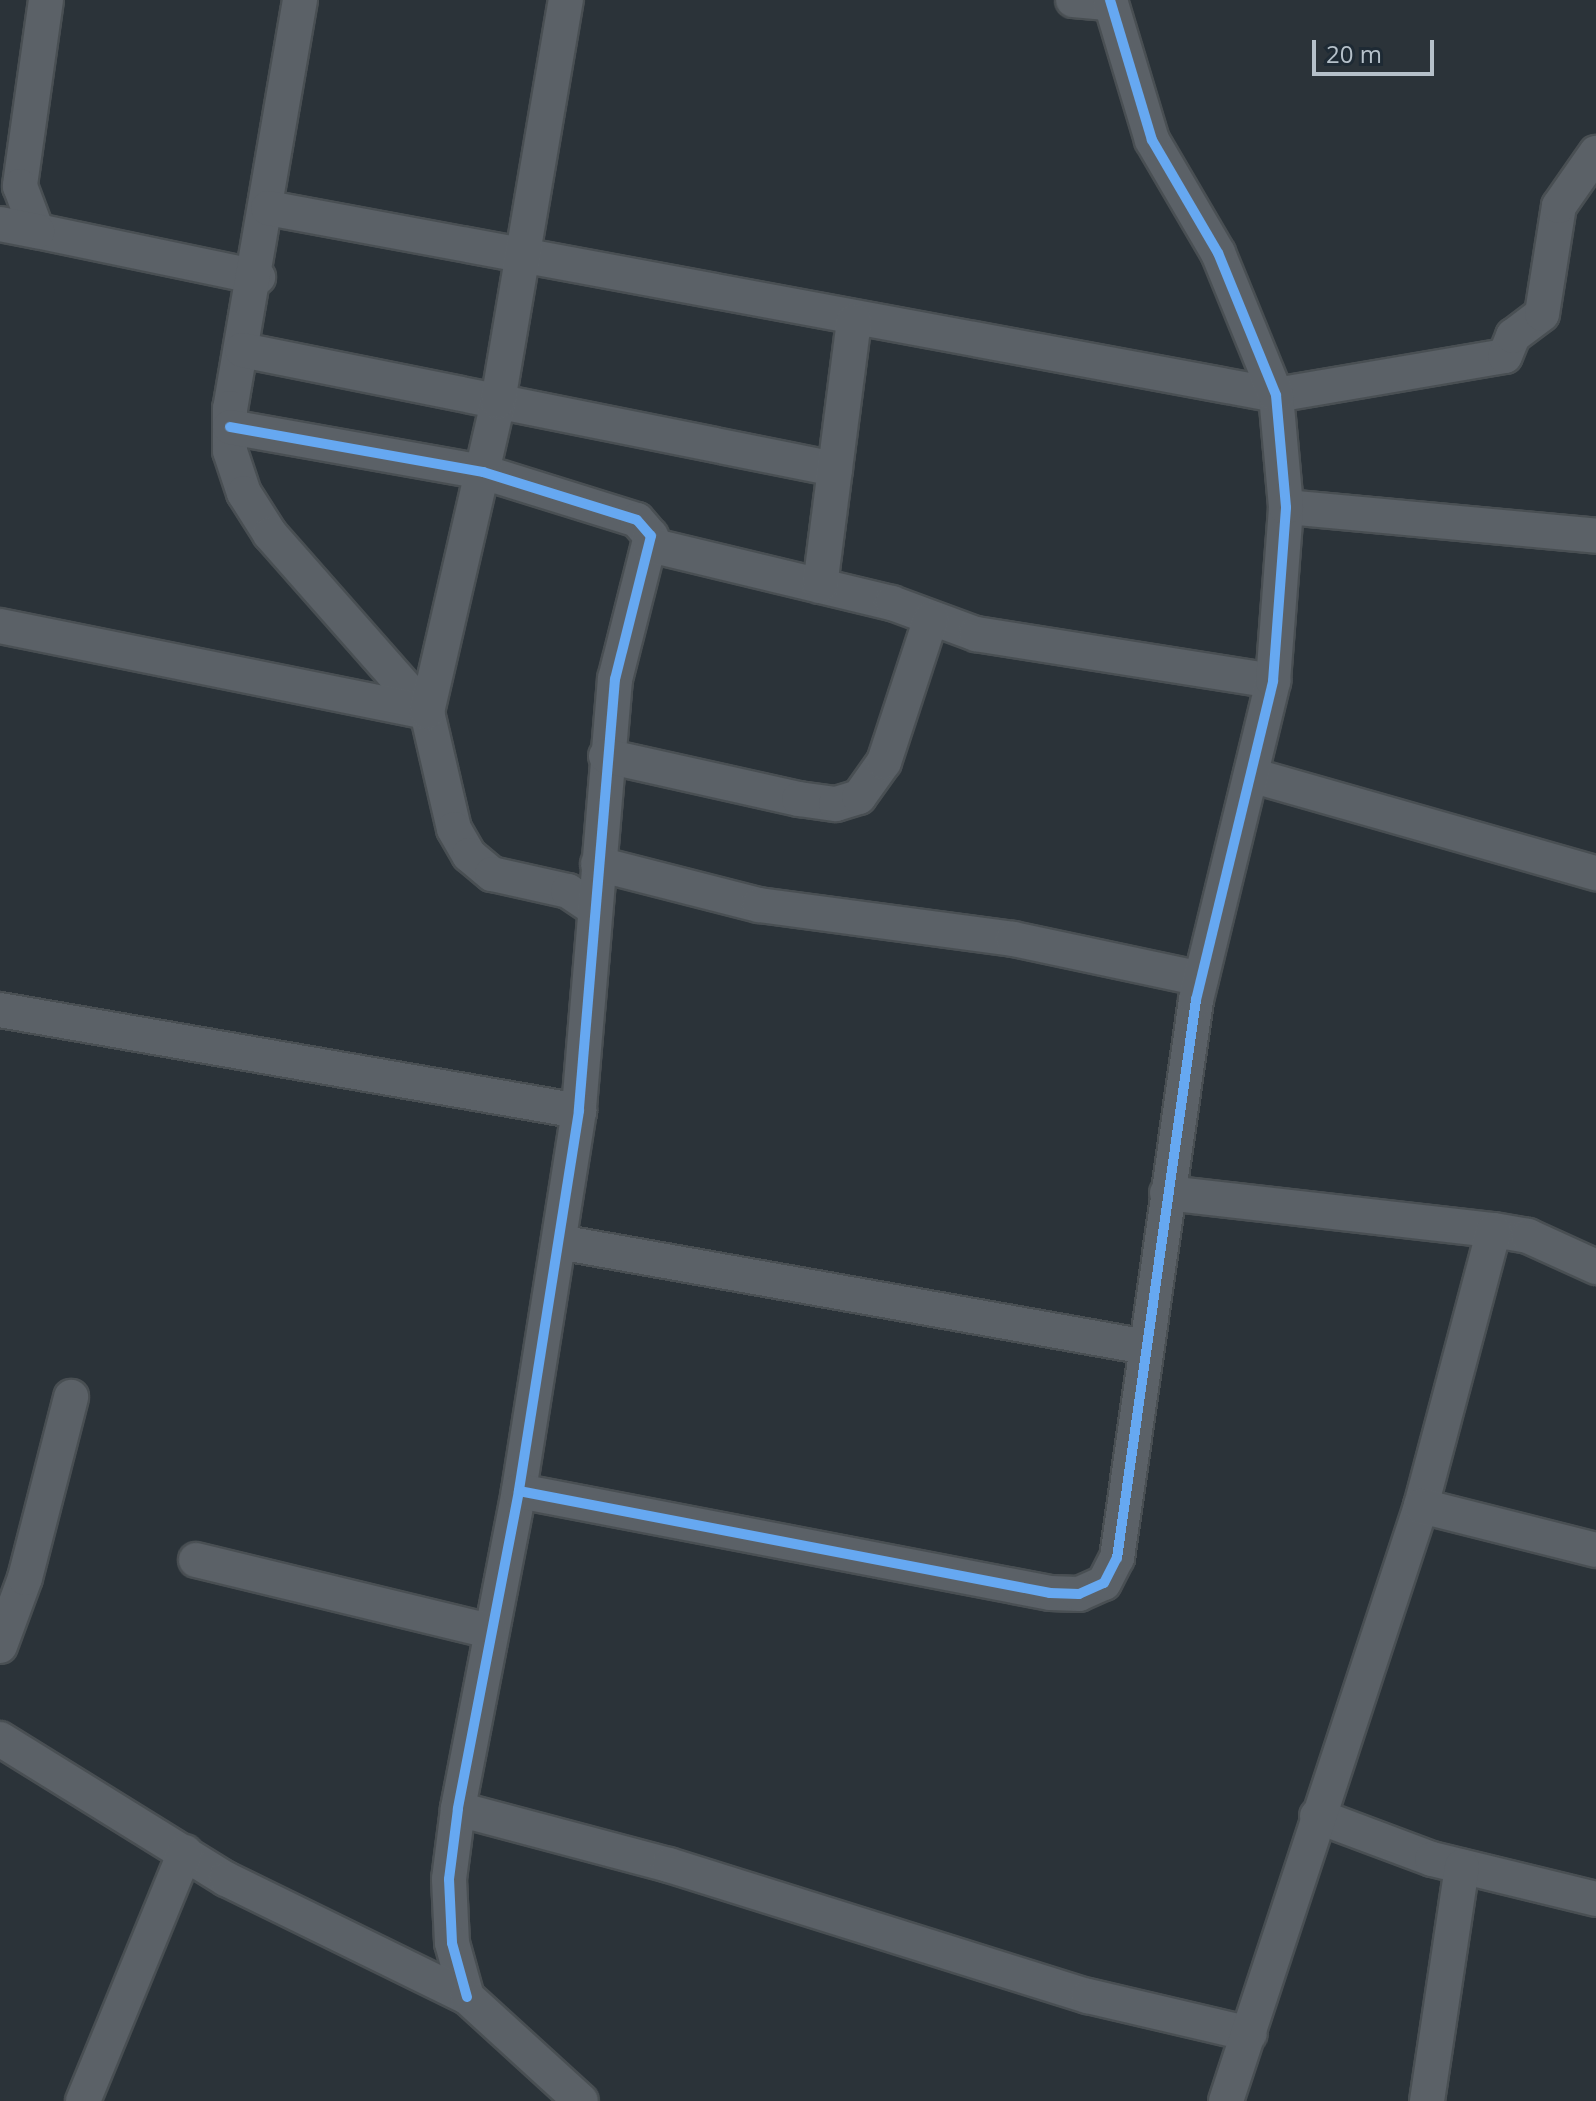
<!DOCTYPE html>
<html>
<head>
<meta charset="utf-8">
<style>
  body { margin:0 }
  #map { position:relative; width:1596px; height:2101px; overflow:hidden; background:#2b3339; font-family:"Open Sans",sans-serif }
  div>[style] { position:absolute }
  .roads { filter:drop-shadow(2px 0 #494f53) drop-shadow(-2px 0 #494f53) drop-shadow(0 2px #494f53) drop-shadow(0 -2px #494f53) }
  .street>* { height:34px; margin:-17px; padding:0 17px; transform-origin:17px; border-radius:17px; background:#5b6167 }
  .cycleway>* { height:10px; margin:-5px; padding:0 5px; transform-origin:5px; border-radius:5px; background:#66a8f1 }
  span { translate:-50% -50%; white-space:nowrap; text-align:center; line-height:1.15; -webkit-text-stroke:6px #1e2a34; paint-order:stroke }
  .scale { position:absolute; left:1312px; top:40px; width:122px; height:36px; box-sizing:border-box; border:4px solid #b5c0c9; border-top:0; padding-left:10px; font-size:24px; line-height:28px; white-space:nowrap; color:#b5c0c9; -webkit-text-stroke:6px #1e2a34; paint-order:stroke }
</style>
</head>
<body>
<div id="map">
  <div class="roads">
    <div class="street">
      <div style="left:46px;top:0;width:188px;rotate:98deg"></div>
      <div style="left:20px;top:186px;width:48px;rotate:69.3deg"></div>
      <div style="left:37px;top:231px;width:226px;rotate:11.8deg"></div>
      <div style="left:300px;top:0;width:414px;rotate:99.7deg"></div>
      <div style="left:230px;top:408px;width:43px;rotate:90deg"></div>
      <div style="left:230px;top:451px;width:44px;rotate:71.6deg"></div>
      <div style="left:244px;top:493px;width:49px;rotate:57.6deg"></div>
      <div style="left:270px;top:534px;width:237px;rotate:48.6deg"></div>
      <div style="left:427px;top:712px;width:120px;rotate:77deg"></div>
      <div style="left:454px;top:829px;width:30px;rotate:60deg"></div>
      <div style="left:469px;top:855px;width:30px;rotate:40deg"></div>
      <div style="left:492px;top:874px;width:78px;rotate:12.6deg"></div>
      <div style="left:568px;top:891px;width:30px;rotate:34deg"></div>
      <div style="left:1073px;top:0;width:37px;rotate:5deg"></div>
      <div style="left:268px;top:208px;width:1025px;rotate:10.51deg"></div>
      <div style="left:1276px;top:395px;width:232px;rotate:-9.7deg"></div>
      <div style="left:1505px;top:356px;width:22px;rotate:-68deg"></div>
      <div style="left:1513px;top:336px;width:36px;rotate:-37deg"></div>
      <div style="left:1542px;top:314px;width:109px;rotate:-81.1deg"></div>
      <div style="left:1559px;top:206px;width:65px;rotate:-55.1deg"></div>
      <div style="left:0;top:224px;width:38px;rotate:11deg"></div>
      <div style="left:242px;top:350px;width:605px;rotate:11.35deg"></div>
      <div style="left:230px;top:427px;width:257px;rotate:10.1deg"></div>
      <div style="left:483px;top:472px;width:161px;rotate:17.3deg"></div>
      <div style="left:637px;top:520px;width:21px;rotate:49deg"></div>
      <div style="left:651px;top:536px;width:147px;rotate:104.1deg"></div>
      <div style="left:615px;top:679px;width:433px;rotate:94.8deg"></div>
      <div style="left:579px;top:1111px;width:385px;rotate:99deg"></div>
      <div style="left:519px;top:1491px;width:324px;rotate:100.9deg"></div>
      <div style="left:458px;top:1809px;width:71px;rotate:97.3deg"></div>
      <div style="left:449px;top:1879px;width:64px;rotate:87.3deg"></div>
      <div style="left:452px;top:1943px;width:56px;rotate:74.5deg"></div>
      <div style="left:1286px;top:507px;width:311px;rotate:5.3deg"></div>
      <div style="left:650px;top:545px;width:249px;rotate:13.5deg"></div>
      <div style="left:892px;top:603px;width:90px;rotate:20.3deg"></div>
      <div style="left:976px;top:634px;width:301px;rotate:9deg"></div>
      <div style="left:820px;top:586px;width:267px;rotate:-82.7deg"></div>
      <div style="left:0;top:626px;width:436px;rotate:11.4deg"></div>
      <div style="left:427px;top:712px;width:319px;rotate:-77.1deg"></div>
      <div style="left:498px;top:401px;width:407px;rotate:-80.4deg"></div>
      <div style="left:606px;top:756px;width:198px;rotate:12.6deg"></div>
      <div style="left:799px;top:799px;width:37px;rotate:8deg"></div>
      <div style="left:836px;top:804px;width:24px;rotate:-17deg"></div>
      <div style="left:859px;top:797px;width:43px;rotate:-54.5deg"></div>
      <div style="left:884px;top:762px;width:151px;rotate:-71.9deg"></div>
      <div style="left:1251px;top:775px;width:359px;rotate:15.9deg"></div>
      <div style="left:598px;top:864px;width:166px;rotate:14.3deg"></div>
      <div style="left:759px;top:905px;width:256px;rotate:7.6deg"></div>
      <div style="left:1013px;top:939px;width:192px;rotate:12deg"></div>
      <div style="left:0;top:1010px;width:588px;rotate:9.9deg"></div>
      <div style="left:1167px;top:1193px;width:329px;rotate:6.5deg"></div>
      <div style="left:1494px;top:1230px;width:35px;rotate:10deg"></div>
      <div style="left:1528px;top:1236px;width:75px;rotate:24.5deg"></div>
      <div style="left:559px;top:1242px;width:596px;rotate:10.14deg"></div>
      <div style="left:519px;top:1491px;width:541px;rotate:10.87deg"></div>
      <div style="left:1050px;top:1593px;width:29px;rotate:2deg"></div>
      <div style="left:1079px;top:1594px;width:27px;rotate:-24deg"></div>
      <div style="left:1104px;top:1583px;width:28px;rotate:-63deg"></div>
      <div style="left:1117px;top:1558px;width:564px;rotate:-81.94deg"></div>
      <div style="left:1196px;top:1000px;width:328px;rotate:-76.4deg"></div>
      <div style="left:1273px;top:681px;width:174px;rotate:-85.7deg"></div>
      <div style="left:1286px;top:507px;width:112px;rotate:-95.1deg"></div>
      <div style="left:1276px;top:395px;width:153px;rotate:-112.2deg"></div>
      <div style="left:1218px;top:253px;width:131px;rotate:-120.3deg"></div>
      <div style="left:1152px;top:140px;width:146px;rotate:-106.7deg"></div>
      <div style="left:1421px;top:1506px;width:285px;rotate:-75.2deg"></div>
      <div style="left:196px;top:1560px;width:302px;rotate:13.6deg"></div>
      <div style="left:0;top:1646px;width:72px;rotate:-69.8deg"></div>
      <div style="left:25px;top:1578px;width:187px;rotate:-75.7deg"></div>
      <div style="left:0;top:1739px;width:266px;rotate:31.8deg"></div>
      <div style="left:226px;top:1879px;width:268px;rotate:26.1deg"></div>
      <div style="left:467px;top:1997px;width:154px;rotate:42.4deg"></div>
      <div style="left:458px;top:1809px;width:218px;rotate:14.9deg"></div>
      <div style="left:669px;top:1865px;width:439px;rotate:17.4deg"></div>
      <div style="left:1088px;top:1996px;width:166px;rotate:13.2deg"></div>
      <div style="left:1317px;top:1816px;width:123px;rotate:20.5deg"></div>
      <div style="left:1432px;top:1859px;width:169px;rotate:13.7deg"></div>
      <div style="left:83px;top:2101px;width:269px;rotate:-67.7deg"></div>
      <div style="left:1226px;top:2101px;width:626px;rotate:-71.85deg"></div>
      <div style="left:1421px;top:1506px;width:180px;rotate:14.1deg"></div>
      <div style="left:1427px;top:2101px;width:237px;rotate:-81.5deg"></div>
    </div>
  </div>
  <div class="cycleway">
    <div style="left:230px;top:427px;width:257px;rotate:10.1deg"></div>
    <div style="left:483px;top:472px;width:161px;rotate:17.3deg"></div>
    <div style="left:637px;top:520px;width:21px;rotate:49deg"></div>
    <div style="left:651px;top:536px;width:147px;rotate:104.1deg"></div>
    <div style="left:615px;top:679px;width:433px;rotate:94.8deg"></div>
    <div style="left:579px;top:1111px;width:385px;rotate:99deg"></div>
    <div style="left:519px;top:1491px;width:324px;rotate:100.9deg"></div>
    <div style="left:458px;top:1809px;width:71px;rotate:97.3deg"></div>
    <div style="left:449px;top:1879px;width:64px;rotate:87.3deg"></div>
    <div style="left:452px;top:1943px;width:56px;rotate:74.5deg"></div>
    <div style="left:519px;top:1491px;width:541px;rotate:10.87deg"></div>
    <div style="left:1050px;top:1593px;width:29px;rotate:2deg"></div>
    <div style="left:1079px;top:1594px;width:27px;rotate:-24deg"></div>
    <div style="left:1104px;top:1583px;width:28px;rotate:-63deg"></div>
    <div style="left:1117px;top:1558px;width:564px;rotate:-81.94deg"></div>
    <div style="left:1196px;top:1000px;width:328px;rotate:-76.4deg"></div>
    <div style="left:1273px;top:681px;width:174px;rotate:-85.7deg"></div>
    <div style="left:1286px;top:507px;width:112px;rotate:-95.1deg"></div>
    <div style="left:1276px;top:395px;width:153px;rotate:-112.2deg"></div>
    <div style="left:1218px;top:253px;width:131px;rotate:-120.3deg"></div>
    <div style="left:1152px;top:140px;width:146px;rotate:-106.7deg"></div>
  </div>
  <div class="scale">20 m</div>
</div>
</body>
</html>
